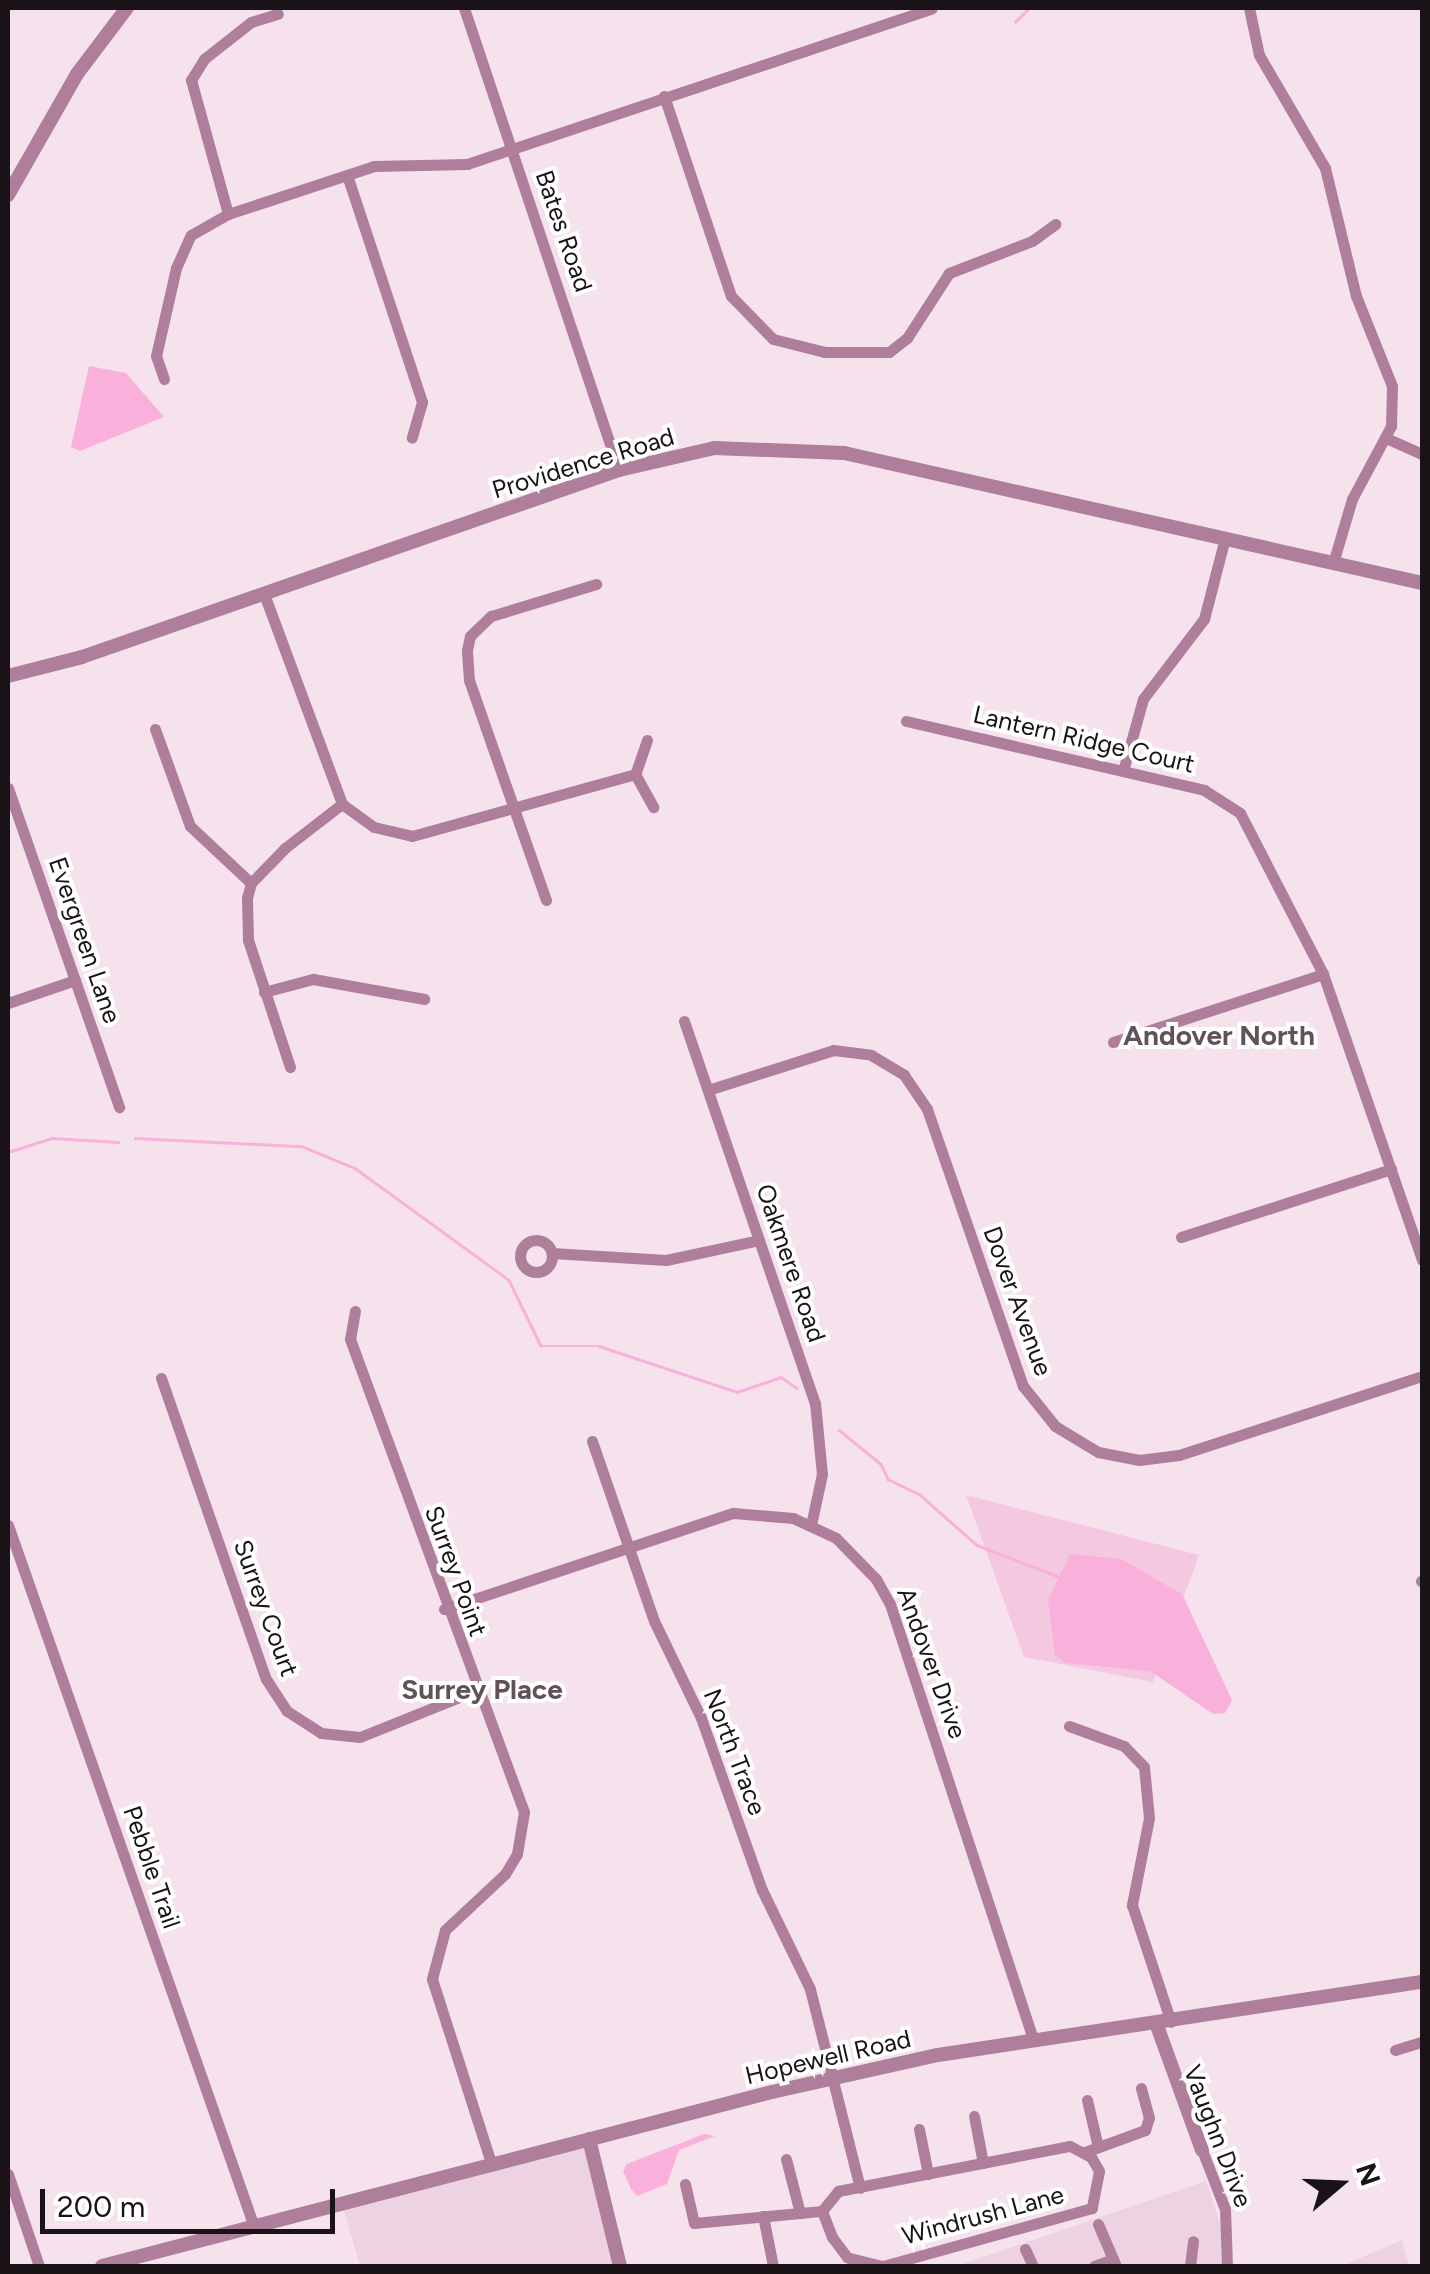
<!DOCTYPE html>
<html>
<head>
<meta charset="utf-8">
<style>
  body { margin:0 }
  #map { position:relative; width:1430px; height:2274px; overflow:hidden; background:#f5e2ed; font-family:Figtree,sans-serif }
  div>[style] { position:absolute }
  .built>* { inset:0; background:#edd3e1 }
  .green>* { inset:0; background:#f5c8e2 }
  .water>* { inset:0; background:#f9b1dc }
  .stream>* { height:2.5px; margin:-1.25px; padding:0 1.25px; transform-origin:1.25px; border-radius:1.25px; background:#f9b1dc }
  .minor>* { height:11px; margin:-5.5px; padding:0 5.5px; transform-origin:5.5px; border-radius:5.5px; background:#af7e9b }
  .minor>.ring { margin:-5.5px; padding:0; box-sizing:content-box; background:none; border:11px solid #af7e9b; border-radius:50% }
  .tertiary>* { height:14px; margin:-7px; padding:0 7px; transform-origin:7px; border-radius:7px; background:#af7e9b }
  span { translate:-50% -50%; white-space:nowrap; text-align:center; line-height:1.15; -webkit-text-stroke:8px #fff; paint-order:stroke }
  .street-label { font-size:25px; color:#191216 }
  .neighbourhood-label { font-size:28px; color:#61515a; font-weight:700 }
  .frame { position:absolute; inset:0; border:10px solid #191216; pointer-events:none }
  .north { position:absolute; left:1290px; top:2134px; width:100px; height:100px; -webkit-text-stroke:8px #fff; paint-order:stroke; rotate:71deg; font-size:28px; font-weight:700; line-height:40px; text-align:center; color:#191216 }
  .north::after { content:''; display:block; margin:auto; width:35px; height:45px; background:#191216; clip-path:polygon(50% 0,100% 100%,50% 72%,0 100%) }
  .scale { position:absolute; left:40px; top:2189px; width:295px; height:45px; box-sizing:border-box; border:5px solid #191216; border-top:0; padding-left:12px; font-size:30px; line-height:35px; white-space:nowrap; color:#191216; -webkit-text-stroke:8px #fff; paint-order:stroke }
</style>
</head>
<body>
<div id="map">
  <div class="built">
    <div style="clip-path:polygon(585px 2140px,617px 2266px,360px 2266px,340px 2197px)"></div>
    <div style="clip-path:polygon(1206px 2181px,1234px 2266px,957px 2266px)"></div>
    <div style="clip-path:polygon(1402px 2240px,1409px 2266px,1341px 2266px)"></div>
  </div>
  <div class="green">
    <div style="clip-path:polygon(966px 1495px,1199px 1555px,1153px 1682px,1024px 1657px)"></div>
  </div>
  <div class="water">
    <div style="clip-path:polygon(89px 366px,126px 373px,164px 417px,80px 451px,71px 447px)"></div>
    <div style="clip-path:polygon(1070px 1554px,1121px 1559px,1182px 1594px,1232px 1700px,1225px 1713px,1213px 1714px,1150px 1671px,1065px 1663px,1055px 1655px,1048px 1600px)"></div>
    <div style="clip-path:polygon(704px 2134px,715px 2136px,679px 2150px,667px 2184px,637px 2196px,631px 2189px,623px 2171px,627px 2164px)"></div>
  </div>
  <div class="stream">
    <div style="left:1015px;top:22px;width:20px;rotate:-45deg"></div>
    <div style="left:135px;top:1138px;width:166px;rotate:2.8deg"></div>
    <div style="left:301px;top:1146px;width:58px;rotate:22.2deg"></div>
    <div style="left:355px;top:1168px;width:190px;rotate:36deg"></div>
    <div style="left:509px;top:1280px;width:73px;rotate:64.1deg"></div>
    <div style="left:541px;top:1346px;width:58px"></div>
    <div style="left:599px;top:1346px;width:145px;rotate:18.4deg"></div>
    <div style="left:737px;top:1392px;width:46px;rotate:-18.8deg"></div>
    <div style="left:781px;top:1377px;width:19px;rotate:35deg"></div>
    <div style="left:8px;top:1152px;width:46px;rotate:-17.7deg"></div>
    <div style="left:52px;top:1138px;width:66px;rotate:3.5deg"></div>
    <div style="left:839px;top:1430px;width:54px;rotate:39deg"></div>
    <div style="left:881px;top:1464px;width:17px;rotate:65deg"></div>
    <div style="left:888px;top:1479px;width:34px;rotate:26deg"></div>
    <div style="left:919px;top:1494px;width:77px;rotate:41.3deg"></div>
    <div style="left:977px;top:1545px;width:86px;rotate:21.2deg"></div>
  </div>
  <div class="minor">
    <div style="left:464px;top:8px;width:487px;rotate:71.5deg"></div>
    <div style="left:1249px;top:8px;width:48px;rotate:78deg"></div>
    <div style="left:1259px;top:55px;width:131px;rotate:59.7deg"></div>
    <div style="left:1325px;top:168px;width:132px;rotate:76.4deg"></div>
    <div style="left:1356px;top:296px;width:97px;rotate:68.2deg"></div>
    <div style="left:1392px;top:386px;width:40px;rotate:91.4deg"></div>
    <div style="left:1391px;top:426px;width:83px;rotate:118.1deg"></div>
    <div style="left:1352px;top:499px;width:67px;rotate:106.5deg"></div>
    <div style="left:664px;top:96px;width:211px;rotate:71.5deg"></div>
    <div style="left:731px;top:296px;width:60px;rotate:45.7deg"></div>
    <div style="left:773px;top:339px;width:54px;rotate:14deg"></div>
    <div style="left:825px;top:352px;width:64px"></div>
    <div style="left:889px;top:352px;width:23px;rotate:-38deg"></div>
    <div style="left:907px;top:338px;width:77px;rotate:-57.1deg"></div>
    <div style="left:949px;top:273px;width:89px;rotate:-21.1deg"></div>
    <div style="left:1032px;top:241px;width:29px;rotate:-36deg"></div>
    <div style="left:347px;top:175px;width:239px;rotate:71.7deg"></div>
    <div style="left:422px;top:402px;width:37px;rotate:106deg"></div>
    <div style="left:228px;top:214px;width:139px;rotate:-105.4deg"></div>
    <div style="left:191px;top:80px;width:25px;rotate:-58deg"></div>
    <div style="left:204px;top:59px;width:60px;rotate:-38.2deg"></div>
    <div style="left:251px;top:22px;width:28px;rotate:-17deg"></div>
    <div style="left:164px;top:379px;width:24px;rotate:-109deg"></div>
    <div style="left:156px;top:356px;width:90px;rotate:-77.2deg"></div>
    <div style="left:176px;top:268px;width:36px;rotate:-66deg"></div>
    <div style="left:191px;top:235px;width:43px;rotate:-29.6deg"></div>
    <div style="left:228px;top:214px;width:154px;rotate:-18.2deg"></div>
    <div style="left:374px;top:166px;width:93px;rotate:-1.2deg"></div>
    <div style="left:467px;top:164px;width:490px;rotate:-18.5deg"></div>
    <div style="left:1386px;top:438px;width:39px;rotate:24deg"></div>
    <div style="left:264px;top:594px;width:224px;rotate:69.6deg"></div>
    <div style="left:342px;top:804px;width:39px;rotate:36deg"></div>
    <div style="left:374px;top:827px;width:39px;rotate:13deg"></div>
    <div style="left:412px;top:836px;width:231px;rotate:-15.5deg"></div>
    <div style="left:906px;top:721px;width:306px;rotate:13deg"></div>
    <div style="left:1204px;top:790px;width:43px;rotate:32.6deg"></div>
    <div style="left:1240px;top:813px;width:181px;rotate:62.7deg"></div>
    <div style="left:1323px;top:974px;width:303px;rotate:70.9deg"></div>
    <div style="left:155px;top:729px;width:103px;rotate:70.2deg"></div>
    <div style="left:190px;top:826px;width:83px;rotate:43.1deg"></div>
    <div style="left:647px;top:740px;width:36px;rotate:109deg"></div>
    <div style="left:635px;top:774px;width:38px;rotate:61deg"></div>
    <div style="left:1123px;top:771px;width:75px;rotate:-74.5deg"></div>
    <div style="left:1143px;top:699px;width:101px;rotate:-52.7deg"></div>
    <div style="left:1204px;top:619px;width:84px;rotate:-75.5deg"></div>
    <div style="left:8px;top:788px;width:338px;rotate:70.8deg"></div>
    <div style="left:546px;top:900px;width:233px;rotate:-109.3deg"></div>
    <div style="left:469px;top:680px;width:30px;rotate:-94deg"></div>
    <div style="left:467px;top:650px;width:14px;rotate:-78deg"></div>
    <div style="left:470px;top:636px;width:29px;rotate:-44deg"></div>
    <div style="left:491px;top:616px;width:110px;rotate:-16.9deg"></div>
    <div style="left:264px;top:992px;width:51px;rotate:-14.9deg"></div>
    <div style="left:313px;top:979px;width:113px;rotate:10.2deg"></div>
    <div style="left:8px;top:1003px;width:71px;rotate:-18.9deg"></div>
    <div style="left:684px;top:1021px;width:404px;rotate:71.1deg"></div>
    <div style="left:815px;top:1403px;width:71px;rotate:84.4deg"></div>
    <div style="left:822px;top:1474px;width:52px;rotate:102.2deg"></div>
    <div style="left:1113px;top:1042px;width:221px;rotate:-17.9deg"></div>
    <div style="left:290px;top:1067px;width:134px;rotate:-108.3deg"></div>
    <div style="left:248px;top:940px;width:42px;rotate:-91.4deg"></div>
    <div style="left:247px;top:898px;width:16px;rotate:-75deg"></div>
    <div style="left:251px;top:883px;width:49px;rotate:-45.8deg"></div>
    <div style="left:285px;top:848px;width:72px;rotate:-37.7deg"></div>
    <div style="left:708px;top:1090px;width:131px;rotate:-17.7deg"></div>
    <div style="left:833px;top:1050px;width:38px;rotate:7deg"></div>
    <div style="left:871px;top:1055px;width:39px;rotate:31deg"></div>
    <div style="left:904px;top:1075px;width:41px;rotate:55.9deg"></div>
    <div style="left:927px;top:1109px;width:293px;rotate:70.9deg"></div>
    <div style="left:1023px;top:1386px;width:51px;rotate:51.3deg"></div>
    <div style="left:1055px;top:1426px;width:50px;rotate:31.2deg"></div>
    <div style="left:1098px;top:1452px;width:42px;rotate:11deg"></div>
    <div style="left:1139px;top:1460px;width:40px;rotate:-7.1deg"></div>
    <div style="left:1179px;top:1455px;width:256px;rotate:-18deg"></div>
    <div style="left:1181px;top:1237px;width:221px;rotate:-17.9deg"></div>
    <div class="ring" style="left:520px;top:1240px;width:21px;height:21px"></div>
    <div style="left:552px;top:1253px;width:114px;rotate:3.5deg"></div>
    <div style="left:666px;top:1260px;width:95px;rotate:-12.1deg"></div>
    <div style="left:355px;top:1311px;width:28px;rotate:100deg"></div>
    <div style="left:350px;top:1339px;width:504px;rotate:69.8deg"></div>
    <div style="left:524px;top:1812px;width:43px;rotate:99.5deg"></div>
    <div style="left:517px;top:1854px;width:23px;rotate:121deg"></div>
    <div style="left:505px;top:1874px;width:82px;rotate:137deg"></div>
    <div style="left:445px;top:1930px;width:51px;rotate:104.9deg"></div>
    <div style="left:432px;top:1979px;width:193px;rotate:72.2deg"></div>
    <div style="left:161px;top:1378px;width:319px;rotate:70.8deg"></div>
    <div style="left:266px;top:1679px;width:38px;rotate:57deg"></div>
    <div style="left:287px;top:1711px;width:40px;rotate:32.9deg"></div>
    <div style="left:321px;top:1733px;width:39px;rotate:6deg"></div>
    <div style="left:360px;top:1737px;width:126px;rotate:-21.9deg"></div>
    <div style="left:592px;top:1441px;width:190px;rotate:71deg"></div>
    <div style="left:654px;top:1621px;width:108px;rotate:64.1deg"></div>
    <div style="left:701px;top:1718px;width:182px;rotate:70.5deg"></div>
    <div style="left:762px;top:1890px;width:110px;rotate:64.1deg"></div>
    <div style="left:810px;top:1989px;width:205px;rotate:75.9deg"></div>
    <div style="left:8px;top:1525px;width:741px;rotate:70.68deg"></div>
    <div style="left:1421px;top:1581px;width:1px;rotate:-45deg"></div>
    <div style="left:444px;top:1609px;width:305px;rotate:-18.4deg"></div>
    <div style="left:733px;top:1513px;width:60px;rotate:4.8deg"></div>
    <div style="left:793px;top:1518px;width:47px;rotate:24.9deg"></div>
    <div style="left:836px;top:1538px;width:57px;rotate:45.7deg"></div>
    <div style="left:876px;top:1579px;width:29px;rotate:61deg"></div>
    <div style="left:890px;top:1604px;width:458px;rotate:71.8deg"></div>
    <div style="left:1069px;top:1726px;width:59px;rotate:20deg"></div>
    <div style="left:1124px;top:1746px;width:29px;rotate:46deg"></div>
    <div style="left:1144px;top:1767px;width:51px;rotate:84.4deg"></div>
    <div style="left:1149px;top:1818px;width:89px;rotate:101.1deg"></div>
    <div style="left:1132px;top:1905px;width:123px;rotate:71.6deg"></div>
    <div style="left:1395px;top:2050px;width:28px;rotate:-17deg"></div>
    <div style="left:1087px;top:2100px;width:44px;rotate:76.9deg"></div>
    <div style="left:974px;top:2116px;width:48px;rotate:79.2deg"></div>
    <div style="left:919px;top:2129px;width:46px;rotate:78.7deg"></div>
    <div style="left:1202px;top:2150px;width:63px;rotate:68.7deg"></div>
    <div style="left:1225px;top:2209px;width:57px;rotate:88deg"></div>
    <div style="left:1085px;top:2152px;width:64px;rotate:-20.1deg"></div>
    <div style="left:1145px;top:2130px;width:13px;rotate:-72deg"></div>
    <div style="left:1149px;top:2118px;width:31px;rotate:-105deg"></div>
    <div style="left:786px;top:2159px;width:56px;rotate:75.5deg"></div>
    <div style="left:8px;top:2174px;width:97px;rotate:71.4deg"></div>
    <div style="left:685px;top:2184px;width:40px;rotate:77deg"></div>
    <div style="left:694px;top:2223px;width:129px;rotate:-5.4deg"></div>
    <div style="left:763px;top:2216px;width:51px;rotate:78.7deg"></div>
    <div style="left:1098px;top:2224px;width:46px;rotate:66.8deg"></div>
    <div style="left:1025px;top:2249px;width:19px;rotate:65deg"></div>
    <div style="left:882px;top:2266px;width:36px;rotate:-166deg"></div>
    <div style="left:847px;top:2257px;width:25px;rotate:-127deg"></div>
    <div style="left:832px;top:2237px;width:28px;rotate:-111deg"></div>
    <div style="left:822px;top:2211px;width:26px;rotate:-51deg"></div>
    <div style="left:838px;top:2191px;width:236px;rotate:-11deg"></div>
    <div style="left:1070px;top:2146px;width:24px;rotate:28deg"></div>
    <div style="left:1091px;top:2157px;width:16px;rotate:60deg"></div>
    <div style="left:1099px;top:2171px;width:38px;rotate:101deg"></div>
    <div style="left:1092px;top:2208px;width:217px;rotate:164.5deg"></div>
    <div style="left:1094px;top:2266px;width:20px;rotate:-20deg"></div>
    <div style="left:1190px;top:2266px;width:25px;rotate:-83deg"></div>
  </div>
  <div class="tertiary">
    <div style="left:8px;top:195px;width:139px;rotate:-60.3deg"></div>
    <div style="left:77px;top:74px;width:83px;rotate:-52.9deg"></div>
    <div style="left:8px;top:676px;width:76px;rotate:-14.4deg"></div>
    <div style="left:82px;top:657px;width:569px;rotate:-19.2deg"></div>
    <div style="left:619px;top:470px;width:98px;rotate:-13deg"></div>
    <div style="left:714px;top:448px;width:130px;rotate:2.2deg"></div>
    <div style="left:844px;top:453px;width:592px;rotate:12.68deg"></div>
    <div style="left:1156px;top:2023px;width:135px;rotate:70.1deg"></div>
    <div style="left:589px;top:2139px;width:131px;rotate:76.3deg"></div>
    <div style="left:102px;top:2266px;width:692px;rotate:-14.56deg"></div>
    <div style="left:772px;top:2092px;width:170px;rotate:-12.6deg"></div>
    <div style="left:938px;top:2055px;width:489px;rotate:-8.6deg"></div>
  </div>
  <div class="street-label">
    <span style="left:564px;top:231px;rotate:71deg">Bates Road</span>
    <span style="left:583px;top:463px;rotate:-17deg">Providence Road</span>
    <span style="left:1084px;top:739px;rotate:13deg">Lantern Ridge Court</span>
    <span style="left:85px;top:940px;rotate:71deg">Evergreen Lane</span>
    <span style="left:791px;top:1263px;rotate:71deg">Oakmere Road</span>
    <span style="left:1018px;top:1301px;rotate:70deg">Dover Avenue</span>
    <span style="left:456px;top:1571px;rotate:70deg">Surrey Point</span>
    <span style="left:266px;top:1608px;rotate:70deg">Surrey Court</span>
    <span style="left:932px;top:1663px;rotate:70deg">Andover Drive</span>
    <span style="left:735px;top:1752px;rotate:69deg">North Trace</span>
    <span style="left:152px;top:1867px;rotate:71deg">Pebble Trail</span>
    <span style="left:828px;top:2057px;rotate:-13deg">Hopewell Road</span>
    <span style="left:1218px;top:2136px;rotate:69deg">Vaughn Drive</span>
    <span style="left:983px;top:2215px;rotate:-15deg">Windrush Lane</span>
  </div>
  <div class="neighbourhood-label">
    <span style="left:1219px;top:1035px">Andover North</span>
    <span style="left:482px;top:1689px">Surrey Place</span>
  </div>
  <div class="frame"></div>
  <div class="north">N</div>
  <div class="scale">200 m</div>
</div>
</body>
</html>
